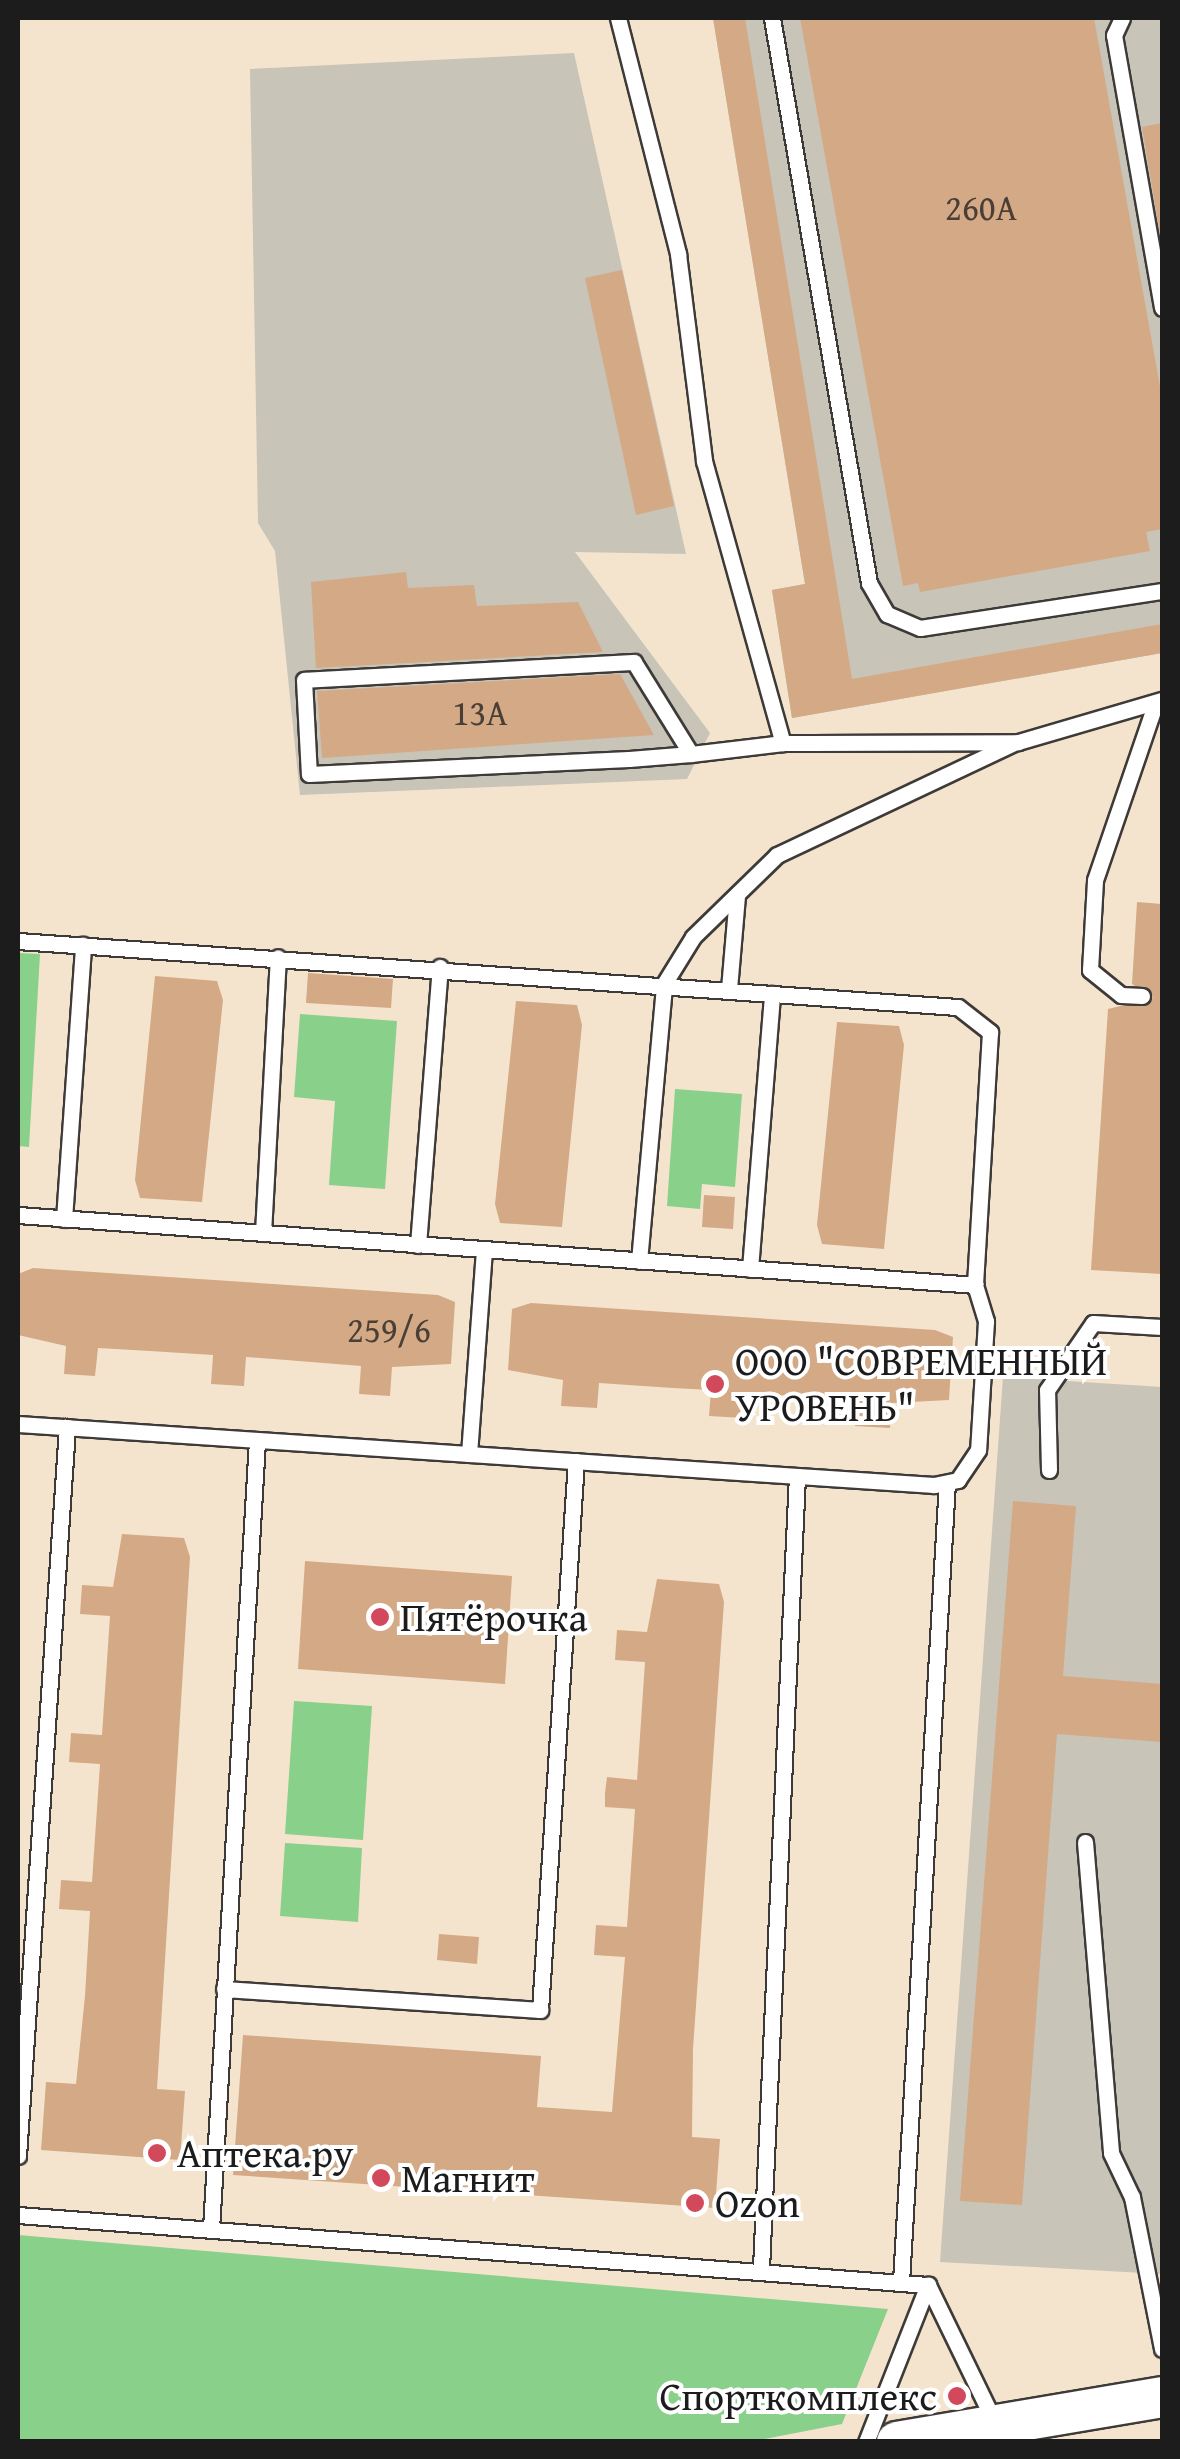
<!DOCTYPE html>
<html>
<head>
<meta charset="utf-8">
<style>
  body { margin:0 }
  #map { position:relative; width:1180px; height:2459px; overflow:hidden; background:#f5e4cd; font-family:"Gentium Book Plus",serif }
  div>[style] { position:absolute }
  .industrial>* { inset:0; background:#c8c4b8 }
  .green>* { inset:0; background:#89d08a }
  .building>* { inset:0; background:#d4a986 }
  .roads { filter:drop-shadow(2px 0 #3d3a37) drop-shadow(-2px 0 #3d3a37) drop-shadow(0 2px #3d3a37) drop-shadow(0 -2px #3d3a37) }
  .service>* { height:15px; margin:-7.5px; padding:0 7.5px; transform-origin:7.5px; border-radius:7.5px; background:#fff }
  .tertiary>* { height:40px; margin:-20px; padding:0 20px; transform-origin:20px; border-radius:20px; background:#fff }
  .dots>* { width:28px; height:28px; translate:-50% -50%; box-sizing:border-box; border:5px solid #fff; border-radius:50% }
  span { translate:-50% -50%; white-space:nowrap; text-align:center; line-height:1.15; -webkit-text-stroke:8px #fff; paint-order:stroke }
  .number-label { font-size:35px; color:#4a3f36 }
  .number-label span { -webkit-text-stroke-width:0 }
  .poi-label { font-size:40px; color:#1c1c1c }
  .left { translate:0 -50%; text-align:left }
  .right { translate:-100% -50%; text-align:right }
  .frame { position:absolute; inset:0; border:20px solid #1c1c1c; pointer-events:none }
</style>
</head>
<body>
<div id="map">
  <div class="industrial">
    <div style="clip-path:polygon(713px 18px,1162px 18px,1162px 653px,792px 718px,772px 590px,805px 584px)"></div>
    <div style="clip-path:polygon(574px 53px,686px 554px,575px 552px,710px 733px,687px 779px,300px 795px,275px 551px,258px 523px,250px 69px)"></div>
    <div style="clip-path:polygon(1003px 1377px,1162px 1387px,1162px 2274px,940px 2262px)"></div>
  </div>
  <div class="green">
    <div style="clip-path:polygon(18px 953px,40px 954px,29px 1147px,18px 1146px)"></div>
    <div style="clip-path:polygon(300px 1014px,397px 1021px,385px 1189px,329px 1185px,335px 1101px,294px 1097px)"></div>
    <div style="clip-path:polygon(675px 1089px,742px 1094px,735px 1187px,702px 1184px,700px 1209px,667px 1206px)"></div>
    <div style="clip-path:polygon(294px 1701px,372px 1706px,363px 1840px,285px 1834px)"></div>
    <div style="clip-path:polygon(285px 1843px,362px 1848px,358px 1922px,280px 1916px)"></div>
    <div style="clip-path:polygon(18px 2235px,888px 2309px,842px 2424px,754px 2441px,18px 2441px)"></div>
  </div>
  <div class="building">
    <div style="clip-path:polygon(713px 18px,745px 18px,852px 679px,1162px 624px,1162px 653px,792px 718px,772px 590px,805px 584px)"></div>
    <div style="clip-path:polygon(800px 18px,1094px 18px,1162px 398px,1162px 529px,1146px 532px,1150px 551px,920px 592px,918px 583px,903px 586px)"></div>
    <div style="clip-path:polygon(1162px 123px,1162px 246px,1142px 127px)"></div>
    <div style="clip-path:polygon(622px 270px,674px 506px,636px 515px,585px 278px)"></div>
    <div style="clip-path:polygon(406px 572px,408px 588px,474px 585px,477px 606px,578px 602px,603px 652px,316px 668px,311px 582px)"></div>
    <div style="clip-path:polygon(620px 674px,654px 735px,322px 758px,317px 691px)"></div>
    <div style="clip-path:polygon(1137px 902px,1162px 904px,1162px 1274px,1091px 1270px,1108px 1009px,1153px 998px,1132px 984px)"></div>
    <div style="clip-path:polygon(308px 973px,393px 979px,391px 1008px,306px 1003px)"></div>
    <div style="clip-path:polygon(155px 976px,217px 981px,223px 1000px,202px 1202px,140px 1198px,135px 1180px)"></div>
    <div style="clip-path:polygon(516px 1001px,577px 1005px,582px 1025px,562px 1227px,500px 1223px,495px 1204px)"></div>
    <div style="clip-path:polygon(837px 1022px,899px 1026px,904px 1045px,884px 1249px,822px 1244px,817px 1225px)"></div>
    <div style="clip-path:polygon(704px 1195px,735px 1197px,733px 1229px,702px 1227px)"></div>
    <div style="clip-path:polygon(33px 1268px,438px 1295px,455px 1302px,451px 1364px,392px 1367px,390px 1396px,359px 1394px,361px 1366px,286px 1360px,246px 1357px,244px 1386px,211px 1384px,213px 1355px,150px 1351px,98px 1348px,95px 1376px,64px 1374px,66px 1346px,18px 1335px,18px 1274px)"></div>
    <div style="clip-path:polygon(531px 1303px,935px 1330px,953px 1337px,949px 1400px,892px 1403px,890px 1428px,855px 1426px,857px 1400px,794px 1396px,745px 1393px,744px 1418px,709px 1416px,711px 1390px,673px 1388px,599px 1383px,597px 1408px,561px 1406px,563px 1380px,508px 1370px,512px 1309px)"></div>
    <div style="clip-path:polygon(1013px 1501px,1076px 1506px,1063px 1676px,1162px 1684px,1162px 1742px,1057px 1734px,1022px 2205px,960px 2201px)"></div>
    <div style="clip-path:polygon(122px 1534px,184px 1538px,190px 1557px,157px 2089px,185px 2091px,180px 2160px,41px 2150px,46px 2082px,76px 2084px,85px 1996px,90px 1911px,59px 1909px,61px 1880px,92px 1882px,100px 1764px,69px 1762px,71px 1733px,102px 1735px,110px 1616px,80px 1614px,82px 1585px,113px 1587px)"></div>
    <div style="clip-path:polygon(305px 1561px,512px 1576px,505px 1684px,298px 1669px)"></div>
    <div style="clip-path:polygon(657px 1579px,719px 1584px,724px 1602px,693px 2049px,692px 2137px,720px 2139px,715px 2208px,233px 2175px,243px 2035px,541px 2056px,537px 2107px,612px 2112px,625px 1957px,594px 1955px,596px 1925px,627px 1927px,635px 1809px,605px 1807px,605px 1793px,607px 1777px,637px 1780px,645px 1662px,615px 1660px,617px 1630px,647px 1632px)"></div>
    <div style="clip-path:polygon(439px 1934px,479px 1937px,477px 1964px,437px 1960px)"></div>
  </div>
  <div class="roads">
    <div class="service">
      <div style="left:618px;top:18px;width:244px;rotate:75.7deg"></div>
      <div style="left:678px;top:254px;width:209px;rotate:82.8deg"></div>
      <div style="left:704px;top:461px;width:293px;rotate:74.4deg"></div>
      <div style="left:772px;top:18px;width:573px;rotate:80.26deg"></div>
      <div style="left:869px;top:583px;width:36px;rotate:60deg"></div>
      <div style="left:887px;top:614px;width:36px;rotate:23deg"></div>
      <div style="left:920px;top:628px;width:245px;rotate:-8.7deg"></div>
      <div style="left:1122px;top:18px;width:19px;rotate:115deg"></div>
      <div style="left:1114px;top:35px;width:277px;rotate:80deg"></div>
      <div style="left:691px;top:754px;width:108px;rotate:-121.8deg"></div>
      <div style="left:634px;top:662px;width:330px;rotate:176.9deg"></div>
      <div style="left:304px;top:680px;width:94px;rotate:87deg"></div>
      <div style="left:309px;top:774px;width:320px;rotate:-2.7deg"></div>
      <div style="left:629px;top:759px;width:62px;rotate:-4.6deg"></div>
      <div style="left:691px;top:754px;width:93px;rotate:-6.8deg"></div>
      <div style="left:783px;top:743px;width:235px;rotate:-0.2deg"></div>
      <div style="left:1018px;top:742px;width:150px;rotate:-16.3deg"></div>
      <div style="left:18px;top:941px;width:942px;rotate:4.02deg"></div>
      <div style="left:958px;top:1007px;width:41px;rotate:38deg"></div>
      <div style="left:990px;top:1032px;width:253px;rotate:93.4deg"></div>
      <div style="left:975px;top:1285px;width:38px;rotate:73deg"></div>
      <div style="left:986px;top:1321px;width:129px;rotate:93.5deg"></div>
      <div style="left:978px;top:1450px;width:36px;rotate:124deg"></div>
      <div style="left:958px;top:1480px;width:25px;rotate:168deg"></div>
      <div style="left:934px;top:1485px;width:918px;rotate:-176.19deg"></div>
      <div style="left:729px;top:989px;width:94px;rotate:-85.1deg"></div>
      <div style="left:1142px;top:996px;width:21px;rotate:-177deg"></div>
      <div style="left:1121px;top:995px;width:40px;rotate:-141deg"></div>
      <div style="left:1090px;top:970px;width:90px;rotate:-86.8deg"></div>
      <div style="left:1095px;top:880px;width:188px;rotate:-71.1deg"></div>
      <div style="left:18px;top:1215px;width:960px;rotate:4.18deg"></div>
      <div style="left:64px;top:1219px;width:275px;rotate:-86deg"></div>
      <div style="left:263px;top:1233px;width:276px;rotate:-86.9deg"></div>
      <div style="left:418px;top:1245px;width:279px;rotate:-85.5deg"></div>
      <div style="left:639px;top:1261px;width:278px;rotate:-84.8deg"></div>
      <div style="left:664px;top:984px;width:55px;rotate:-58.3deg"></div>
      <div style="left:693px;top:937px;width:117px;rotate:-44.3deg"></div>
      <div style="left:777px;top:855px;width:260px;rotate:-25.3deg"></div>
      <div style="left:750px;top:1269px;width:276px;rotate:-85.4deg"></div>
      <div style="left:469px;top:1454px;width:205px;rotate:-85.8deg"></div>
      <div style="left:1049px;top:1470px;width:80px;rotate:-91.4deg"></div>
      <div style="left:1047px;top:1390px;width:81px;rotate:-55.5deg"></div>
      <div style="left:1093px;top:1323px;width:69px;rotate:3.3deg"></div>
      <div style="left:1085px;top:1842px;width:312px;rotate:85.2deg"></div>
      <div style="left:1111px;top:2153px;width:49px;rotate:64.5deg"></div>
      <div style="left:1132px;top:2197px;width:155px;rotate:78.8deg"></div>
      <div style="left:224px;top:1989px;width:317px;rotate:3.8deg"></div>
      <div style="left:540px;top:2010px;width:550px;rotate:-86.25deg"></div>
      <div style="left:18px;top:2156px;width:731px;rotate:-86.15deg"></div>
      <div style="left:18px;top:2215px;width:913px;rotate:4.4deg"></div>
      <div style="left:928px;top:2285px;width:153px;rotate:64.1deg"></div>
      <div style="left:211px;top:2229px;width:790px;rotate:-86.66deg"></div>
      <div style="left:761px;top:2268px;width:793px;rotate:-87.4deg"></div>
      <div style="left:901px;top:2282px;width:800px;rotate:-86.71deg"></div>
      <div style="left:866px;top:2442px;width:169px;rotate:-68.5deg"></div>
    </div>
    <div class="tertiary">
      <div style="left:897px;top:2442px;width:269px;rotate:-9.6deg"></div>
    </div>
  </div>
  <div class="dots">
    <div style="left:715px;top:1384px;background:#d1495b"></div>
    <div style="left:380px;top:1617px;background:#d1495b"></div>
    <div style="left:157px;top:2153px;background:#d1495b"></div>
    <div style="left:381px;top:2178px;background:#d1495b"></div>
    <div style="left:695px;top:2203px;background:#d1495b"></div>
    <div style="left:957px;top:2396px;background:#d1495b"></div>
  </div>
  <div class="number-label">
    <span style="left:981px;top:208px">260А</span>
    <span style="left:480px;top:713px">13А</span>
    <span style="left:389px;top:1330px">259/6</span>
  </div>
  <div class="poi-label">
    <span class="left" style="left:735px;top:1384px">ООО "СОВРЕМЕННЫЙ<br>УРОВЕНЬ"</span>
    <span class="left" style="left:400px;top:1617px">Пятёрочка</span>
    <span class="left" style="left:177px;top:2153px">Аптека.ру</span>
    <span class="left" style="left:401px;top:2178px">Магнит</span>
    <span class="left" style="left:715px;top:2203px">Ozon</span>
    <span class="right" style="left:937px;top:2396px">Спорткомплекс</span>
  </div>
  <div class="frame"></div>
</div>
</body>
</html>
